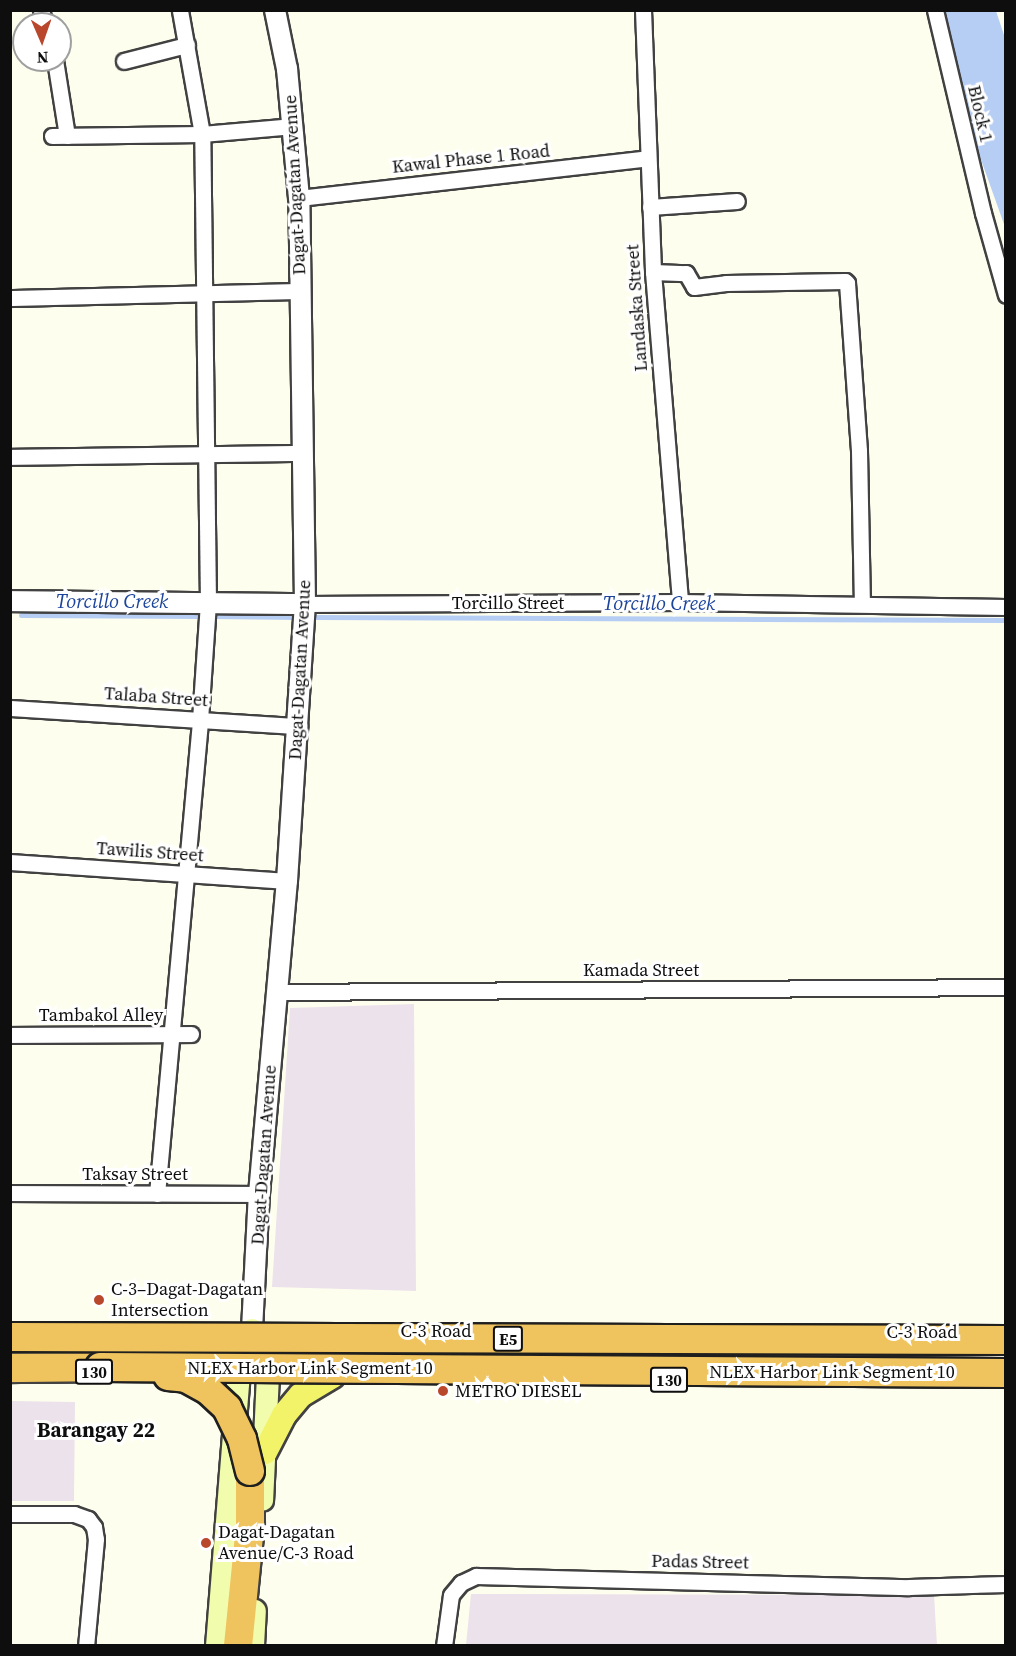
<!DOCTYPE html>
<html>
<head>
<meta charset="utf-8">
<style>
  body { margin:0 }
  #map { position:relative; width:1016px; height:1656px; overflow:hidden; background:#fefeef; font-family:"Source Serif 4",serif }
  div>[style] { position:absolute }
  .industrial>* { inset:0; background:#ece2eb }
  .water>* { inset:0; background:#b6cdf4 }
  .stream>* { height:5px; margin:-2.5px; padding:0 2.5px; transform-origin:2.5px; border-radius:2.5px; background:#b6cdf4 }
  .roads { filter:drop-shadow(2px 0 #414141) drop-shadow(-2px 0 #414141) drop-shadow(0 2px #414141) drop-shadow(0 -2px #414141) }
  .minor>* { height:15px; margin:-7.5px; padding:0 7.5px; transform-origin:7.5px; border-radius:7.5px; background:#fff }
  .tertiary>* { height:20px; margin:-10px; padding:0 10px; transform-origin:10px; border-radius:10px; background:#fff }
  .secondary>* { height:22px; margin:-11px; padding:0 11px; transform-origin:11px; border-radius:11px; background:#f1fcad }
  .primary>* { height:24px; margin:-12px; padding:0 12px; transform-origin:12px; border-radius:12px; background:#f3f36a }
  .motorway>* { height:28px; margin:-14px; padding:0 14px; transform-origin:14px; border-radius:14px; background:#efc35d }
  .bridges { filter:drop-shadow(2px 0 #1f1f1f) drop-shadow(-2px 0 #1f1f1f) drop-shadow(0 2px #1f1f1f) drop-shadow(0 -2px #1f1f1f) }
  .motorway-bridge>* { height:28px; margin:-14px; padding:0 14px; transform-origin:14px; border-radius:14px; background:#efc35d }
  .dots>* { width:16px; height:16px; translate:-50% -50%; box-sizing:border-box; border:3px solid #fff; border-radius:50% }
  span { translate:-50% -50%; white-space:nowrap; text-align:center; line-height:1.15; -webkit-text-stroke:6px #fff; paint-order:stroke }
  .shield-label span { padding:2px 4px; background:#fff; border:2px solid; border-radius:4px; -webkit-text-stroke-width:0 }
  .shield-label { font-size:16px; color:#0e0e0e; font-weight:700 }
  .street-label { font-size:18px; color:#0e0e0e }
  .poi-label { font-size:18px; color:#0e0e0e }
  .left { translate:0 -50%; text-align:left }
  .water-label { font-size:20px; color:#1c449b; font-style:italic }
  .quarter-label { font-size:21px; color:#0e0e0e; font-weight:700 }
  .frame { position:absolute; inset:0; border:12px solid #0e0e0e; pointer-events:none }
  .north { position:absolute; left:12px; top:12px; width:60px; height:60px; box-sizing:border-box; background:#fff; border:2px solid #9f9f9f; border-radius:50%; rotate:178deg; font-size:16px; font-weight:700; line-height:24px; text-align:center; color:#0e0e0e }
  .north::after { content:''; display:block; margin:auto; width:21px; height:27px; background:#b9472b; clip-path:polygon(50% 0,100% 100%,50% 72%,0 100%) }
</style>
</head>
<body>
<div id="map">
  <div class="industrial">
    <div style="clip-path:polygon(414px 1004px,416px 1291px,272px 1287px,290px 1008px)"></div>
    <div style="clip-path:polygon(11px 1401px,75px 1402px,74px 1501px,11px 1501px)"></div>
    <div style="clip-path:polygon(471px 1594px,934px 1595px,937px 1645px,466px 1645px)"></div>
  </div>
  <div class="water">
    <div style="clip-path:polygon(941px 11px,996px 11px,1005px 38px,1005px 227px,969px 126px)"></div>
  </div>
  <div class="stream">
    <div style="left:21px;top:615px;width:182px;rotate:0.3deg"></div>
    <div style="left:211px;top:616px;width:88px;rotate:0.7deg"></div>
    <div style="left:312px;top:617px;width:694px;rotate:0.25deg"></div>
  </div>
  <div class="roads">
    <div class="minor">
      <div style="left:41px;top:10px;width:15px;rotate:74deg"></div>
      <div style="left:643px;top:10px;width:262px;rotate:87.8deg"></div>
      <div style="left:653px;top:272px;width:331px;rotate:85.3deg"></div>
      <div style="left:935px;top:10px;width:209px;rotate:76.7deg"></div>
      <div style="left:983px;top:213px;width:85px;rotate:74.3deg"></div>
      <div style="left:55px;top:60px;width:77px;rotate:81deg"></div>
      <div style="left:124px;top:61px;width:65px;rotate:-14.3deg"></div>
      <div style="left:52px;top:136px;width:150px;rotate:-0.8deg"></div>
      <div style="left:202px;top:134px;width:92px;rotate:-5deg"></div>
      <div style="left:299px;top:198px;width:351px;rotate:-6.5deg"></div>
      <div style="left:650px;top:207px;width:87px;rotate:-3.9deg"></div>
      <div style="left:653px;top:272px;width:33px;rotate:2deg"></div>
      <div style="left:686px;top:273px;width:16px;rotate:60deg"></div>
      <div style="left:694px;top:287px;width:32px;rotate:-7deg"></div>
      <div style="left:726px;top:283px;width:119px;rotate:-1deg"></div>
      <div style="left:845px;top:281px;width:3px;rotate:45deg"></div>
      <div style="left:847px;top:283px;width:168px;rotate:85.9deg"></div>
      <div style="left:859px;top:451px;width:153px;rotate:88.9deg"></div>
      <div style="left:10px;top:298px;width:290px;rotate:-1.4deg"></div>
      <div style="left:10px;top:457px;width:293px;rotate:-0.8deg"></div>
      <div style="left:305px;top:604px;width:375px;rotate:-0.3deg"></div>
      <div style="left:680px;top:602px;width:326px;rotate:0.9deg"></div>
      <div style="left:10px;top:708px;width:290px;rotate:3.6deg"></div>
      <div style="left:10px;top:862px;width:278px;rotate:3.9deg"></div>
      <div style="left:277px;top:992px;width:729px;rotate:-0.39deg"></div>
      <div style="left:10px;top:1035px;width:181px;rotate:-0.3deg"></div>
      <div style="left:10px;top:1193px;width:249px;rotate:0.2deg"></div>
      <div style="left:157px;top:1194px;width:476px;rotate:-84.8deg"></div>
      <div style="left:200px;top:720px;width:117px;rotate:-86.1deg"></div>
      <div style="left:208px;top:603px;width:469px;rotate:-90.7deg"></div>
      <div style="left:202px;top:134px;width:126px;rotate:-100.1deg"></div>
      <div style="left:10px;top:1514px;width:64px"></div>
      <div style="left:74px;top:1514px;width:15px;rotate:20deg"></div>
      <div style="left:88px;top:1519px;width:10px;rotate:53deg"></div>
      <div style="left:94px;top:1527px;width:12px;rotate:81deg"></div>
      <div style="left:96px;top:1539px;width:107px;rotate:95.3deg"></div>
      <div style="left:444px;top:1646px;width:51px;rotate:-82.2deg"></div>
      <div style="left:451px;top:1595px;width:16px;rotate:-50deg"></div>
      <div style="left:461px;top:1583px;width:17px;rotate:-25deg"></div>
      <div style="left:476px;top:1576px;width:433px;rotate:1.5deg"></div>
      <div style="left:909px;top:1587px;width:97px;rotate:-1.8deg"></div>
    </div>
    <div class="tertiary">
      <div style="left:10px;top:601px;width:295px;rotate:0.6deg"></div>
      <div style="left:252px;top:1330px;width:136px;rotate:-87.1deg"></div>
      <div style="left:259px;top:1194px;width:314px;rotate:-84.9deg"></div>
      <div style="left:287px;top:881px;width:278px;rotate:-86.3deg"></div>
      <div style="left:305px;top:604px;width:406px;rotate:-90.8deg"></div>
      <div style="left:299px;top:198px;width:130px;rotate:-95.3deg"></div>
      <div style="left:287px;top:69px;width:60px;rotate:-101.5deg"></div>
    </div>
    <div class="secondary">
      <div style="left:252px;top:1330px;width:48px;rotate:70.4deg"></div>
      <div style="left:268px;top:1375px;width:125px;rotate:92.7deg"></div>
      <div style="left:217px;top:1646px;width:272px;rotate:-85.4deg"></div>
      <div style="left:239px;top:1375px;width:24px;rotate:-73deg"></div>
      <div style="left:253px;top:1646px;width:35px;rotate:-87deg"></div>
    </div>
    <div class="primary">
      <div style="left:265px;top:1452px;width:42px;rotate:-62.8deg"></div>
      <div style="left:284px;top:1415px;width:26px;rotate:-50deg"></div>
      <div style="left:301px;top:1395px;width:37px;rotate:-31deg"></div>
    </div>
    <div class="motorway">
      <div style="left:10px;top:1368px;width:90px;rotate:-0.6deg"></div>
      <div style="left:238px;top:1646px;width:122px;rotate:-84.3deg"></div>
      <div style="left:250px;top:1525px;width:54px;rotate:-90deg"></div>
    </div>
  </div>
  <div class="bridges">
    <div class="motorway-bridge">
      <div style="left:10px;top:1337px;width:996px;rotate:0.17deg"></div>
      <div style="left:100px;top:1367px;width:906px;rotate:0.38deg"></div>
      <div style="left:168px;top:1376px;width:18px;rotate:6deg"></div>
      <div style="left:186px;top:1378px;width:26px;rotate:29deg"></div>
      <div style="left:209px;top:1391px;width:25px;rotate:43deg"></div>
      <div style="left:227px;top:1408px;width:34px;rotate:64deg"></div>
      <div style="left:242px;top:1439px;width:33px;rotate:76deg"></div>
    </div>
  </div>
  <div class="dots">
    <div style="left:99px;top:1300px;background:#b9472b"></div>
    <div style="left:443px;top:1391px;background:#b9472b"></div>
    <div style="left:206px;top:1543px;background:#b9472b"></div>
  </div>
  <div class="shield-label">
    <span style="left:508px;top:1339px">E5</span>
    <span style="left:94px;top:1372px">130</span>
    <span style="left:669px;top:1380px">130</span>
  </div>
  <div class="street-label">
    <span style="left:980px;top:114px;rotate:77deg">Block 1</span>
    <span style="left:471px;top:159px;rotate:-6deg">Kawal Phase 1 Road</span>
    <span style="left:295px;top:185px;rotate:-93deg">Dagat-Dagatan Avenue</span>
    <span style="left:637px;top:308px;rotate:-94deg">Landaska Street</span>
    <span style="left:508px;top:603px">Torcillo Street</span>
    <span style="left:300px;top:670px;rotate:-87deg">Dagat-Dagatan Avenue</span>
    <span style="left:156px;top:697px;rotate:4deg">Talaba Street</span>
    <span style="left:150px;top:852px;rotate:4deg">Tawilis Street</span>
    <span style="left:641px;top:970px">Kamada Street</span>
    <span style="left:101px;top:1015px">Tambakol Alley</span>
    <span style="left:264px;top:1155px;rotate:-86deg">Dagat-Dagatan Avenue</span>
    <span style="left:135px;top:1174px">Taksay Street</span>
    <span style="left:436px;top:1331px">C-3 Road</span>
    <span style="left:922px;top:1332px">C-3 Road</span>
    <span style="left:310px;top:1368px">NLEX Harbor Link Segment 10</span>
    <span style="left:832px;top:1372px">NLEX Harbor Link Segment 10</span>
    <span style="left:700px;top:1562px;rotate:1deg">Padas Street</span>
  </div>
  <div class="poi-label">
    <span class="left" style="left:111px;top:1300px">C-3–Dagat-Dagatan<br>Intersection</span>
    <span class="left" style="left:455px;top:1391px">METRO DIESEL</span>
    <span class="left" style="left:218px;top:1543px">Dagat-Dagatan<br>Avenue/C-3 Road</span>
  </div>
  <div class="water-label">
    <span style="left:112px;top:601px">Torcillo Creek</span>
    <span style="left:659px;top:603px">Torcillo Creek</span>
  </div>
  <div class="quarter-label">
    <span style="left:96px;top:1430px">Barangay 22</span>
  </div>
  <div class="frame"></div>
  <div class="north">N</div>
</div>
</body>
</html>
